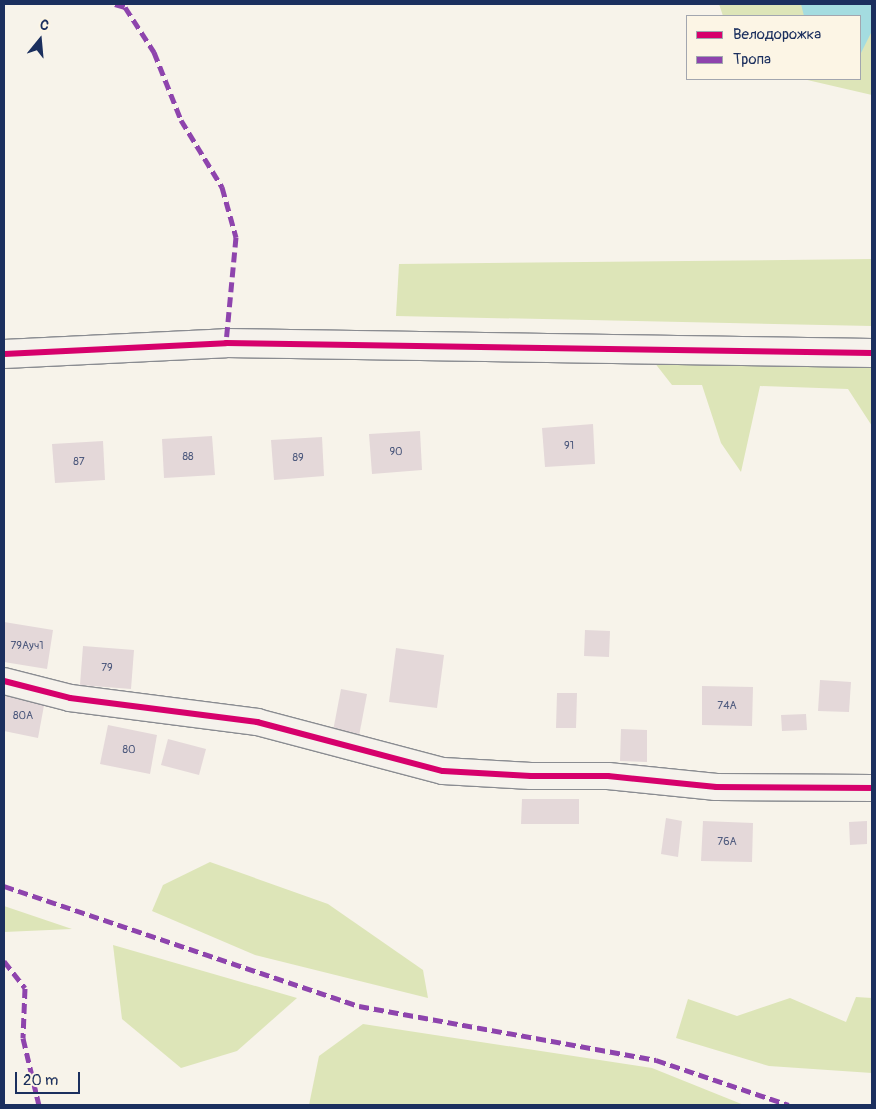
<!DOCTYPE html>
<html>
<head>
<meta charset="utf-8">
<style>
  body { margin:0 }
  #map { position:relative; width:876px; height:1109px; overflow:hidden; background:#f7f3ea; font-family:Pangolin,sans-serif }
  div>[style] { position:absolute }
  .green>* { inset:0; background:#dde5b8 }
  .water>* { inset:0; background:#a4dce0 }
  .building>* { inset:0; background:#e4d8d9 }
  .roads { filter:drop-shadow(1px 0 #8a8c91) drop-shadow(-1px 0 #8a8c91) drop-shadow(0 1px #8a8c91) drop-shadow(0 -1px #8a8c91) }
  .street>* { height:26px; margin:-13px; padding:0 13px; transform-origin:13px; border-radius:13px; background:#f5f2ec }
  .secondary>* { height:28px; margin:-14px; padding:0 14px; transform-origin:14px; border-radius:14px; background:#f5f2ec }
  .quiet>* { height:5px; margin-top:-2.5px; transform-origin:0; background:repeating-linear-gradient(90deg,#8e44ad 0 10px,transparent 0 15px) }
  .cycleway>* { height:6px; margin:-3px; padding:0 3px; transform-origin:3px; border-radius:3px; background:#d6006c }
  span { translate:-50% -50%; white-space:nowrap; text-align:center; line-height:1.15; -webkit-text-stroke:5px #fcf5e5; paint-order:stroke }
  .number-label { font-size:11px; color:#4d597d }
  .number-label span { -webkit-text-stroke-width:0 }
  .frame { position:absolute; inset:0; border:5px solid #1b2f5e; pointer-events:none }
  .legend { position:absolute; left:686px; top:15px; width:175px; height:65px; box-sizing:border-box; background:#fcf5e5; border:1px solid #a2a6af; margin:0; padding:6px 9px; list-style:none; font-size:15px; color:#1b2f5e }
  .legend li { display:flex; align-items:center; gap:10px; height:25px }
  .legend b { width:25px; border:1px solid #a2a6af }
  .north { position:absolute; left:15px; top:15px; width:50px; height:50px; -webkit-text-stroke:4px #fcf5e5; paint-order:stroke; rotate:17deg; font-size:14px; font-weight:700; line-height:20px; text-align:center; color:#1b2f5e }
  .north::after { content:''; display:block; margin:auto; width:18px; height:22px; background:#1b2f5e; clip-path:polygon(50% 0,100% 100%,50% 72%,0 100%) }
  .scale { position:absolute; left:15px; top:1072px; width:65px; height:22px; box-sizing:border-box; border:2px solid #1b2f5e; border-top:0; padding-left:6px; font-size:15px; line-height:18px; white-space:nowrap; color:#1b2f5e; -webkit-text-stroke:4px #fcf5e5; paint-order:stroke }
</style>
</head>
<body>
<div id="map">
  <div class="green">
    <div style="clip-path:polygon(719px 4px,872px 4px,872px 95px,803px 79px,860px 79px,860px 16px,723px 16px)"></div>
    <div style="clip-path:polygon(872px 259px,872px 326px,396px 316px,399px 264px)"></div>
    <div style="clip-path:polygon(654px 362px,872px 364px,872px 426px,848px 389px,760px 386px,741px 472px,721px 443px,702px 385px,672px 385px)"></div>
    <div style="clip-path:polygon(210px 862px,328px 904px,423px 970px,428px 998px,255px 955px,152px 911px,163px 885px)"></div>
    <div style="clip-path:polygon(4px 906px,72px 929px,4px 932px)"></div>
    <div style="clip-path:polygon(113px 945px,297px 998px,237px 1051px,181px 1068px,122px 1019px)"></div>
    <div style="clip-path:polygon(856px 997px,872px 998px,872px 1073px,769px 1066px,676px 1038px,688px 999px,737px 1016px,790px 998px,846px 1022px)"></div>
    <div style="clip-path:polygon(363px 1024px,652px 1068px,744px 1105px,309px 1105px,319px 1056px)"></div>
  </div>
  <div class="water">
    <div style="clip-path:polygon(801px 4px,872px 4px,872px 31px,860px 55px,860px 16px,804px 16px)"></div>
  </div>
  <div class="building">
    <div style="clip-path:polygon(593px 424px,595px 464px,545px 467px,542px 428px)"></div>
    <div style="clip-path:polygon(420px 431px,422px 470px,372px 474px,369px 434px)"></div>
    <div style="clip-path:polygon(212px 436px,215px 475px,164px 478px,162px 439px)"></div>
    <div style="clip-path:polygon(322px 437px,324px 476px,274px 480px,271px 440px)"></div>
    <div style="clip-path:polygon(103px 441px,105px 480px,55px 483px,52px 444px)"></div>
    <div style="clip-path:polygon(4px 622px,53px 630px,47px 669px,4px 662px)"></div>
    <div style="clip-path:polygon(585px 630px,610px 631px,609px 657px,584px 656px)"></div>
    <div style="clip-path:polygon(83px 646px,134px 650px,131px 689px,80px 685px)"></div>
    <div style="clip-path:polygon(396px 648px,444px 655px,437px 708px,389px 702px)"></div>
    <div style="clip-path:polygon(820px 680px,851px 682px,849px 712px,818px 711px)"></div>
    <div style="clip-path:polygon(702px 686px,753px 687px,752px 726px,702px 725px)"></div>
    <div style="clip-path:polygon(341px 689px,367px 694px,359px 736px,333px 731px)"></div>
    <div style="clip-path:polygon(4px 691px,45px 700px,38px 738px,4px 731px)"></div>
    <div style="clip-path:polygon(557px 693px,577px 693px,576px 728px,556px 728px)"></div>
    <div style="clip-path:polygon(806px 714px,807px 730px,782px 731px,781px 715px)"></div>
    <div style="clip-path:polygon(108px 725px,157px 735px,150px 774px,100px 764px)"></div>
    <div style="clip-path:polygon(621px 729px,647px 730px,647px 762px,620px 761px)"></div>
    <div style="clip-path:polygon(168px 739px,206px 749px,199px 775px,161px 765px)"></div>
    <div style="clip-path:polygon(522px 799px,579px 799px,579px 824px,521px 824px)"></div>
    <div style="clip-path:polygon(666px 818px,682px 821px,678px 857px,661px 854px)"></div>
    <div style="clip-path:polygon(703px 821px,753px 823px,752px 862px,701px 861px)"></div>
    <div style="clip-path:polygon(867px 821px,867px 844px,850px 845px,849px 822px)"></div>
  </div>
  <div class="roads">
    <div class="street">
      <div style="left:4px;top:681px;width:68px;rotate:14.4deg"></div>
      <div style="left:70px;top:698px;width:189px;rotate:7.3deg"></div>
      <div style="left:257px;top:722px;width:192px;rotate:14.8deg"></div>
      <div style="left:443px;top:771px;width:88px;rotate:3.3deg"></div>
      <div style="left:531px;top:776px;width:77px"></div>
      <div style="left:608px;top:776px;width:109px;rotate:5.8deg"></div>
      <div style="left:716px;top:787px;width:156px;rotate:0.4deg"></div>
    </div>
    <div class="secondary">
      <div style="left:4px;top:354px;width:222px;rotate:-2.8deg"></div>
      <div style="left:226px;top:343px;width:646px;rotate:0.89deg"></div>
    </div>
  </div>
  <div class="quiet">
    <div style="left:115px;top:4px;width:10px;rotate:17deg"></div>
    <div style="left:125px;top:7px;width:54px;rotate:57.2deg"></div>
    <div style="left:154px;top:52px;width:73px;rotate:68.3deg"></div>
    <div style="left:181px;top:120px;width:79px;rotate:58.5deg"></div>
    <div style="left:222px;top:187px;width:52px;rotate:74.4deg"></div>
    <div style="left:236px;top:237px;width:106px;rotate:95.4deg"></div>
    <div style="left:4px;top:886px;width:375px;rotate:18.7deg"></div>
    <div style="left:359px;top:1006px;width:302px;rotate:10.3deg"></div>
    <div style="left:656px;top:1060px;width:140px;rotate:18.7deg"></div>
    <div style="left:4px;top:961px;width:34px;rotate:52deg"></div>
    <div style="left:25px;top:988px;width:50px;rotate:92.3deg"></div>
    <div style="left:23px;top:1038px;width:69px;rotate:76.6deg"></div>
  </div>
  <div class="cycleway">
    <div style="left:4px;top:354px;width:222px;rotate:-2.8deg"></div>
    <div style="left:226px;top:343px;width:646px;rotate:0.89deg"></div>
    <div style="left:4px;top:681px;width:68px;rotate:14.4deg"></div>
    <div style="left:70px;top:698px;width:189px;rotate:7.3deg"></div>
    <div style="left:257px;top:722px;width:192px;rotate:14.8deg"></div>
    <div style="left:443px;top:771px;width:88px;rotate:3.3deg"></div>
    <div style="left:531px;top:776px;width:77px"></div>
    <div style="left:608px;top:776px;width:109px;rotate:5.8deg"></div>
    <div style="left:716px;top:787px;width:156px;rotate:0.4deg"></div>
  </div>
  <div class="number-label">
    <span style="left:569px;top:446px">91</span>
    <span style="left:396px;top:452px">90</span>
    <span style="left:188px;top:457px">88</span>
    <span style="left:298px;top:458px">89</span>
    <span style="left:79px;top:462px">87</span>
    <span style="left:27px;top:646px">79Ауч1</span>
    <span style="left:107px;top:668px">79</span>
    <span style="left:727px;top:706px">74А</span>
    <span style="left:23px;top:716px">80А</span>
    <span style="left:129px;top:750px">80</span>
    <span style="left:727px;top:842px">76А</span>
  </div>
  <div class="frame"></div>
  <ul class="legend">
  <li><b style="height:6px;background:#d6006c"></b>Велодорожка</li>
  <li><b style="height:6px;background:#8e44ad"></b>Тропа</li>
  </ul>
  <div class="north">С</div>
  <div class="scale">20 m</div>
</div>
</body>
</html>
